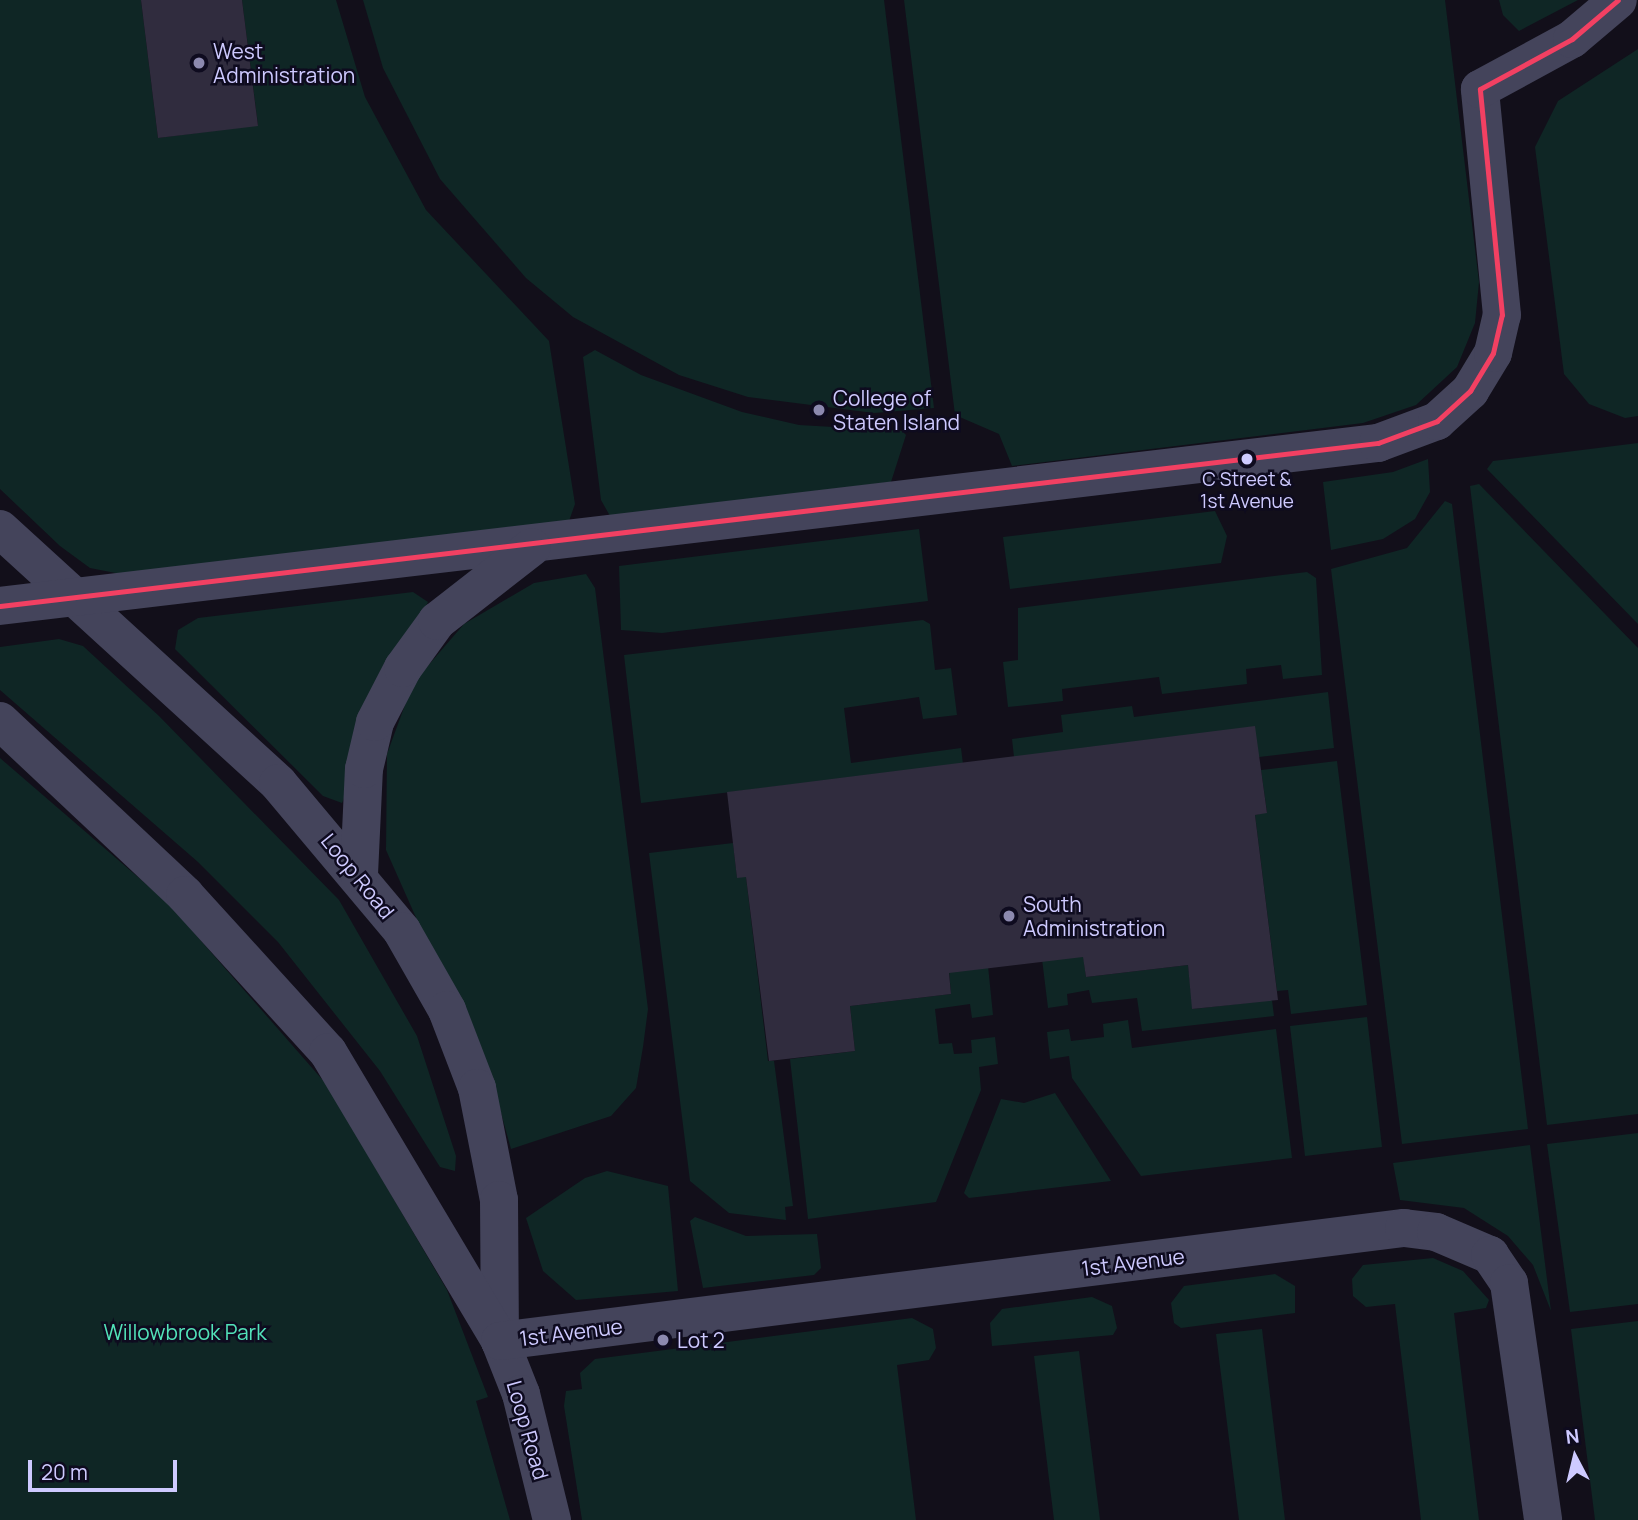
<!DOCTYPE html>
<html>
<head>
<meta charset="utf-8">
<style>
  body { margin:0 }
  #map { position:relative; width:1638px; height:1520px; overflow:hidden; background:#120f1a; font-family:Manrope,sans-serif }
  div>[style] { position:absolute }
  .green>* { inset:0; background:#0f2625 }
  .building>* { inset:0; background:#302c3e }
  .minor>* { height:38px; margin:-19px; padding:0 19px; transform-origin:19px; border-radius:19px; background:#44445b }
  .bus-1>* { height:5px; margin:-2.5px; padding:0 2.5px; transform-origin:2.5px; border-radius:2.5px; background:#f24062 }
  .dots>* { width:19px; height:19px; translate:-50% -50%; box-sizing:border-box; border:4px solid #0e0b1f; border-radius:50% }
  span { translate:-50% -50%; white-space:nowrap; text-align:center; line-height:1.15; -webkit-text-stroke:5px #0e0b1f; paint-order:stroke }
  .bus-label { font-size:19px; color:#cecaff }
  .poi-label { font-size:21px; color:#cecaff }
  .left { translate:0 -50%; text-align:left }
  .street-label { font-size:21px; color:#cecaff }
  .park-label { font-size:21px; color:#52e3b9 }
  .north { position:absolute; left:1540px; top:1422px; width:70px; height:70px; -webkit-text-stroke:5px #0e0b1f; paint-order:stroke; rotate:353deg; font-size:19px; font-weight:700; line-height:28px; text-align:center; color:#cecaff }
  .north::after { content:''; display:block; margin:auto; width:24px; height:32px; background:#cecaff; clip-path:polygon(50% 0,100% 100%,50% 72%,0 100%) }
  .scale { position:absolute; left:28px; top:1460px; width:149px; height:32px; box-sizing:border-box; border:4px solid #cecaff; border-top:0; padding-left:9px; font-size:21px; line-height:24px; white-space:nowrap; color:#cecaff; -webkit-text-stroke:5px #0e0b1f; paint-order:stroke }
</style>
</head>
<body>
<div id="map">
  <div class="green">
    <div style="clip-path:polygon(0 0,141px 0,158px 138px,258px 125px,242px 0,336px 0,365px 97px,426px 210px,549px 341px,575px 504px,569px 521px,131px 576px,90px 568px,60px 546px,0 489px)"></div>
    <div style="clip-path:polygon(363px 0,884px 0,934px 408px,874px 413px,748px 397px,679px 375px,573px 317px,526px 278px,440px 179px,383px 68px)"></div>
    <div style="clip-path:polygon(904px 0,1445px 0,1479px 282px,1475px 323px,1457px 367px,1416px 405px,1363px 423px,1012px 466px,999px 434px,955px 415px)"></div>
    <div style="clip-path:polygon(1499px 0,1578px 0,1519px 31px,1503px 15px)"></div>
    <div style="clip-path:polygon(1638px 49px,1638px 416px,1625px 418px,1589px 404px,1564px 374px,1535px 147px,1558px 101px)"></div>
    <div style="clip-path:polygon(595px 350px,641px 375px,742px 412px,799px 425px,902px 431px,906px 435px,891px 482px,610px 516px,601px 500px,583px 357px)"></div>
    <div style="clip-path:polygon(1638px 443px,1638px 624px,1487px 469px,1493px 461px)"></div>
    <div style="clip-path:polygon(1428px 459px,1430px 492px,1415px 519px,1383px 539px,1331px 550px,1323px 482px,1393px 472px)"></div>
    <div style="clip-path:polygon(1479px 484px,1638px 648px,1638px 1114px,1547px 1125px,1470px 486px)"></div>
    <div style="clip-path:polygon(1445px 501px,1452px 504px,1528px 1129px,1402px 1144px,1331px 569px,1407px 548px)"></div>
    <div style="clip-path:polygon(1215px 511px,1227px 536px,1221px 563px,1010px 589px,1003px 537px)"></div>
    <div style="clip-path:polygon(919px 529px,928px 601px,662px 633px,621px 630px,619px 566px)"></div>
    <div style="clip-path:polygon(1307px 572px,1316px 578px,1322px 675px,1283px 679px,1281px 665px,1246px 669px,1247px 684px,1162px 694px,1159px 677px,1062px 689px,1063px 701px,1008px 707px,1003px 662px,1018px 660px,1018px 608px)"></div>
    <div style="clip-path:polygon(586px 574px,595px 588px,648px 1009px,643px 1047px,636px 1088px,611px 1116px,511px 1149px,498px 1102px,386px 850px,387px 754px,413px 683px,464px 624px,534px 583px)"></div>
    <div style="clip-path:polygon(413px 592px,428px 602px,342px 803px,323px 796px,175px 649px,178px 630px,198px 618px)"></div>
    <div style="clip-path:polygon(923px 620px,930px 624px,935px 670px,951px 668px,957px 715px,923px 719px,919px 697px,844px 708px,851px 763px,961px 748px,963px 764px,641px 803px,624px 655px)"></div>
    <div style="clip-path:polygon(59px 639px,83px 646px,159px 716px,339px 900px,417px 1036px,456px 1156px,455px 1171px,440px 1167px,380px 1071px,278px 942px,198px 862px,0 690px,0 647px)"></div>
    <div style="clip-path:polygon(1328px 692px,1334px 748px,1259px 757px,1014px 757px,1012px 739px,1063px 732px,1061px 715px,1132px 706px,1134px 717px)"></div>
    <div style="clip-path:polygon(0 758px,168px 903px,327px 1085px,447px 1290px,488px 1397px,476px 1401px,510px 1520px,0 1520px)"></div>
    <div style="clip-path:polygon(1337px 761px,1367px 1005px,1291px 1014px,1288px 990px,1277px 991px,1255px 815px,1267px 812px,1261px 770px)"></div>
    <div style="clip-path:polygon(733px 843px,737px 877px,746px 877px,768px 1061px,774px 1061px,793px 1206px,785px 1207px,786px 1220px,729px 1213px,690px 1181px,649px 853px)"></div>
    <div style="clip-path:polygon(1083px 954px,1086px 977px,1188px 965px,1193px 1009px,1272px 1000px,1274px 1016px,1142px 1031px,1137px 998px,1092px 1003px,1089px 990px,1067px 994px,1068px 1005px,1048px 1008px,1042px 959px)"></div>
    <div style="clip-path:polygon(988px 966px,993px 1015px,972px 1018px,970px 1004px,935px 1009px,939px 1044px,952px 1043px,954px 1054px,972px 1053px,971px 1040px,995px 1037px,998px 1064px,979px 1067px,981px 1090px,936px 1202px,808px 1219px,790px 1059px,855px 1051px,850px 1006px,951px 994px,949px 971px)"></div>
    <div style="clip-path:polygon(1367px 1017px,1382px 1147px,1305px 1156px,1290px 1026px)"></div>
    <div style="clip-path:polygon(1128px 1020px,1132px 1048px,1276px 1029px,1292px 1158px,1141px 1176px,1072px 1078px,1069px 1056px,1050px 1059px,1047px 1032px,1069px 1029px,1071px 1041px,1104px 1037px,1103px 1024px)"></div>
    <div style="clip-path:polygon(1055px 1093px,1111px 1181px,969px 1198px,964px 1193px,1001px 1099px,1024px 1103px)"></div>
    <div style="clip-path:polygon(1638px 1133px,1638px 1304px,1570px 1312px,1547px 1144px)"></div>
    <div style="clip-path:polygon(1530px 1145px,1551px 1311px,1533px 1265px,1508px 1236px,1464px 1208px,1400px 1200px,1393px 1163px)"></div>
    <div style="clip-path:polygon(607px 1171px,668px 1186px,678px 1291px,576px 1300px,543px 1271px,526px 1218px,585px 1178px)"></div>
    <div style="clip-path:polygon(695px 1217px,746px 1236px,817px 1234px,821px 1268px,814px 1275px,703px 1288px,690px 1221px)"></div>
    <div style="clip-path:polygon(1433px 1258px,1463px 1271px,1489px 1300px,1486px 1308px,1454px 1313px,1479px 1520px,1421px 1520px,1395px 1304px,1366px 1307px,1353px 1296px,1352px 1279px,1363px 1265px)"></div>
    <div style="clip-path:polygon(1275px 1274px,1295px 1286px,1295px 1313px,1181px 1328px,1174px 1323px,1171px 1303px,1184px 1286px)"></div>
    <div style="clip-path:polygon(1092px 1297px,1112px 1306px,1117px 1328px,1113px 1335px,992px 1346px,990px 1323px,1002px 1309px)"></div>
    <div style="clip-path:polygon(912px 1318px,933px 1329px,936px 1348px,929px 1360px,897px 1365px,916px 1520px,582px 1520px,564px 1406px,566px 1391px,582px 1389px,580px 1373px,595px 1359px)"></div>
    <div style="clip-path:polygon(1638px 1321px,1638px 1520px,1595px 1520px,1571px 1329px)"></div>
    <div style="clip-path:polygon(1262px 1329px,1285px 1520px,1239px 1520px,1216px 1334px)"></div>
    <div style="clip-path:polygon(1079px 1351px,1100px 1520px,1054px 1520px,1034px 1356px)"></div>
  </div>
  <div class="building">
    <div style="clip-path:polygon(141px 0,242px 0,258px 126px,158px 138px)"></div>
    <div style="clip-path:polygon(1255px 726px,1267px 813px,1255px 815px,1278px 1000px,1192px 1009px,1188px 965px,1086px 977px,1083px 957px,949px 973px,951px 994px,850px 1006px,855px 1051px,769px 1061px,746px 877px,737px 878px,727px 792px)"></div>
  </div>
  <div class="minor">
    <div style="left:0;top:529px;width:377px;rotate:42.4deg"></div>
    <div style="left:278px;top:783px;width:193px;rotate:50deg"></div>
    <div style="left:402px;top:931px;width:91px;rotate:60.3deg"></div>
    <div style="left:447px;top:1010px;width:84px;rotate:69deg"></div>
    <div style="left:477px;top:1088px;width:114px;rotate:78.9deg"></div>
    <div style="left:499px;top:1200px;width:141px;rotate:89.6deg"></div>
    <div style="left:0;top:606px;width:1388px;rotate:-6.75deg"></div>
    <div style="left:1378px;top:443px;width:63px;rotate:-20.4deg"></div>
    <div style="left:1437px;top:421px;width:45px;rotate:-42.3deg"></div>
    <div style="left:1470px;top:391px;width:44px;rotate:-58.8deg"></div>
    <div style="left:1493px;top:353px;width:39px;rotate:-77deg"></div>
    <div style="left:1502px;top:315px;width:227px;rotate:-95.6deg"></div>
    <div style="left:1480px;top:89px;width:105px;rotate:-28.5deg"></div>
    <div style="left:1572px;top:39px;width:60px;rotate:-40.3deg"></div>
    <div style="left:0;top:721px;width:254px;rotate:43.2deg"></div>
    <div style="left:185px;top:895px;width:212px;rotate:47.7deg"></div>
    <div style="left:328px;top:1052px;width:336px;rotate:59.2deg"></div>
    <div style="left:500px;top:1341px;width:57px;rotate:68.4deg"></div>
    <div style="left:521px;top:1394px;width:130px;rotate:76.2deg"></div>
    <div style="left:359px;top:874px;width:105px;rotate:-87.3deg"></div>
    <div style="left:364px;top:769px;width:48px;rotate:-76.8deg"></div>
    <div style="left:375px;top:722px;width:61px;rotate:-62.6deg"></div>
    <div style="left:403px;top:668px;width:58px;rotate:-54.1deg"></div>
    <div style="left:437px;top:621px;width:120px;rotate:-37.9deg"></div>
    <div style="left:500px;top:1341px;width:911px;rotate:-7.13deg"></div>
    <div style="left:1404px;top:1228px;width:32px;rotate:7deg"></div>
    <div style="left:1436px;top:1232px;width:59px;rotate:23.1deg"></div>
    <div style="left:1490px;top:1255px;width:34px;rotate:56deg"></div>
    <div style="left:1509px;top:1283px;width:239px;rotate:81.8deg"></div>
  </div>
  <div class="bus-1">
    <div style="left:0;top:606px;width:1388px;rotate:-6.75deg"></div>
    <div style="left:1378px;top:443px;width:63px;rotate:-20.4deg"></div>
    <div style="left:1437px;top:421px;width:45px;rotate:-42.3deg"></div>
    <div style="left:1470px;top:391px;width:44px;rotate:-58.8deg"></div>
    <div style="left:1493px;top:353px;width:39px;rotate:-77deg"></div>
    <div style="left:1502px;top:315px;width:227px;rotate:-95.6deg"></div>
    <div style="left:1480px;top:89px;width:105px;rotate:-28.5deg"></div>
    <div style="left:1572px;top:39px;width:60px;rotate:-40.3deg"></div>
  </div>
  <div class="dots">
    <div style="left:199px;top:63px;background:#8c89af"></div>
    <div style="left:819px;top:410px;background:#8c89af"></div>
    <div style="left:1247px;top:459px;background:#cecaff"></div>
    <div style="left:1009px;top:916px;background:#8c89af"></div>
    <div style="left:663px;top:1340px;background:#8c89af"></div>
  </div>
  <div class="bus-label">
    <span style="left:1247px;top:491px">C Street &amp;<br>1st Avenue</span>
  </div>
  <div class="poi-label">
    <span class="left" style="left:213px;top:63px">West<br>Administration</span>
    <span class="left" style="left:833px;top:410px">College of<br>Staten Island</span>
    <span class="left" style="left:1023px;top:916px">South<br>Administration</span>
    <span class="left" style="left:677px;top:1340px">Lot 2</span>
  </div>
  <div class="street-label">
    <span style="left:358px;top:876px;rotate:51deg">Loop Road</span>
    <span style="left:1133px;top:1262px;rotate:-7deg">1st Avenue</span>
    <span style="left:571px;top:1332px;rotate:-7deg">1st Avenue</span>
    <span style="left:528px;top:1430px;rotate:74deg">Loop Road</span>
  </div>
  <div class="park-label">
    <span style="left:185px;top:1332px">Willowbrook Park</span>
  </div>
  <div class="north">N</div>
  <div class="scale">20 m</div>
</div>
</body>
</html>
